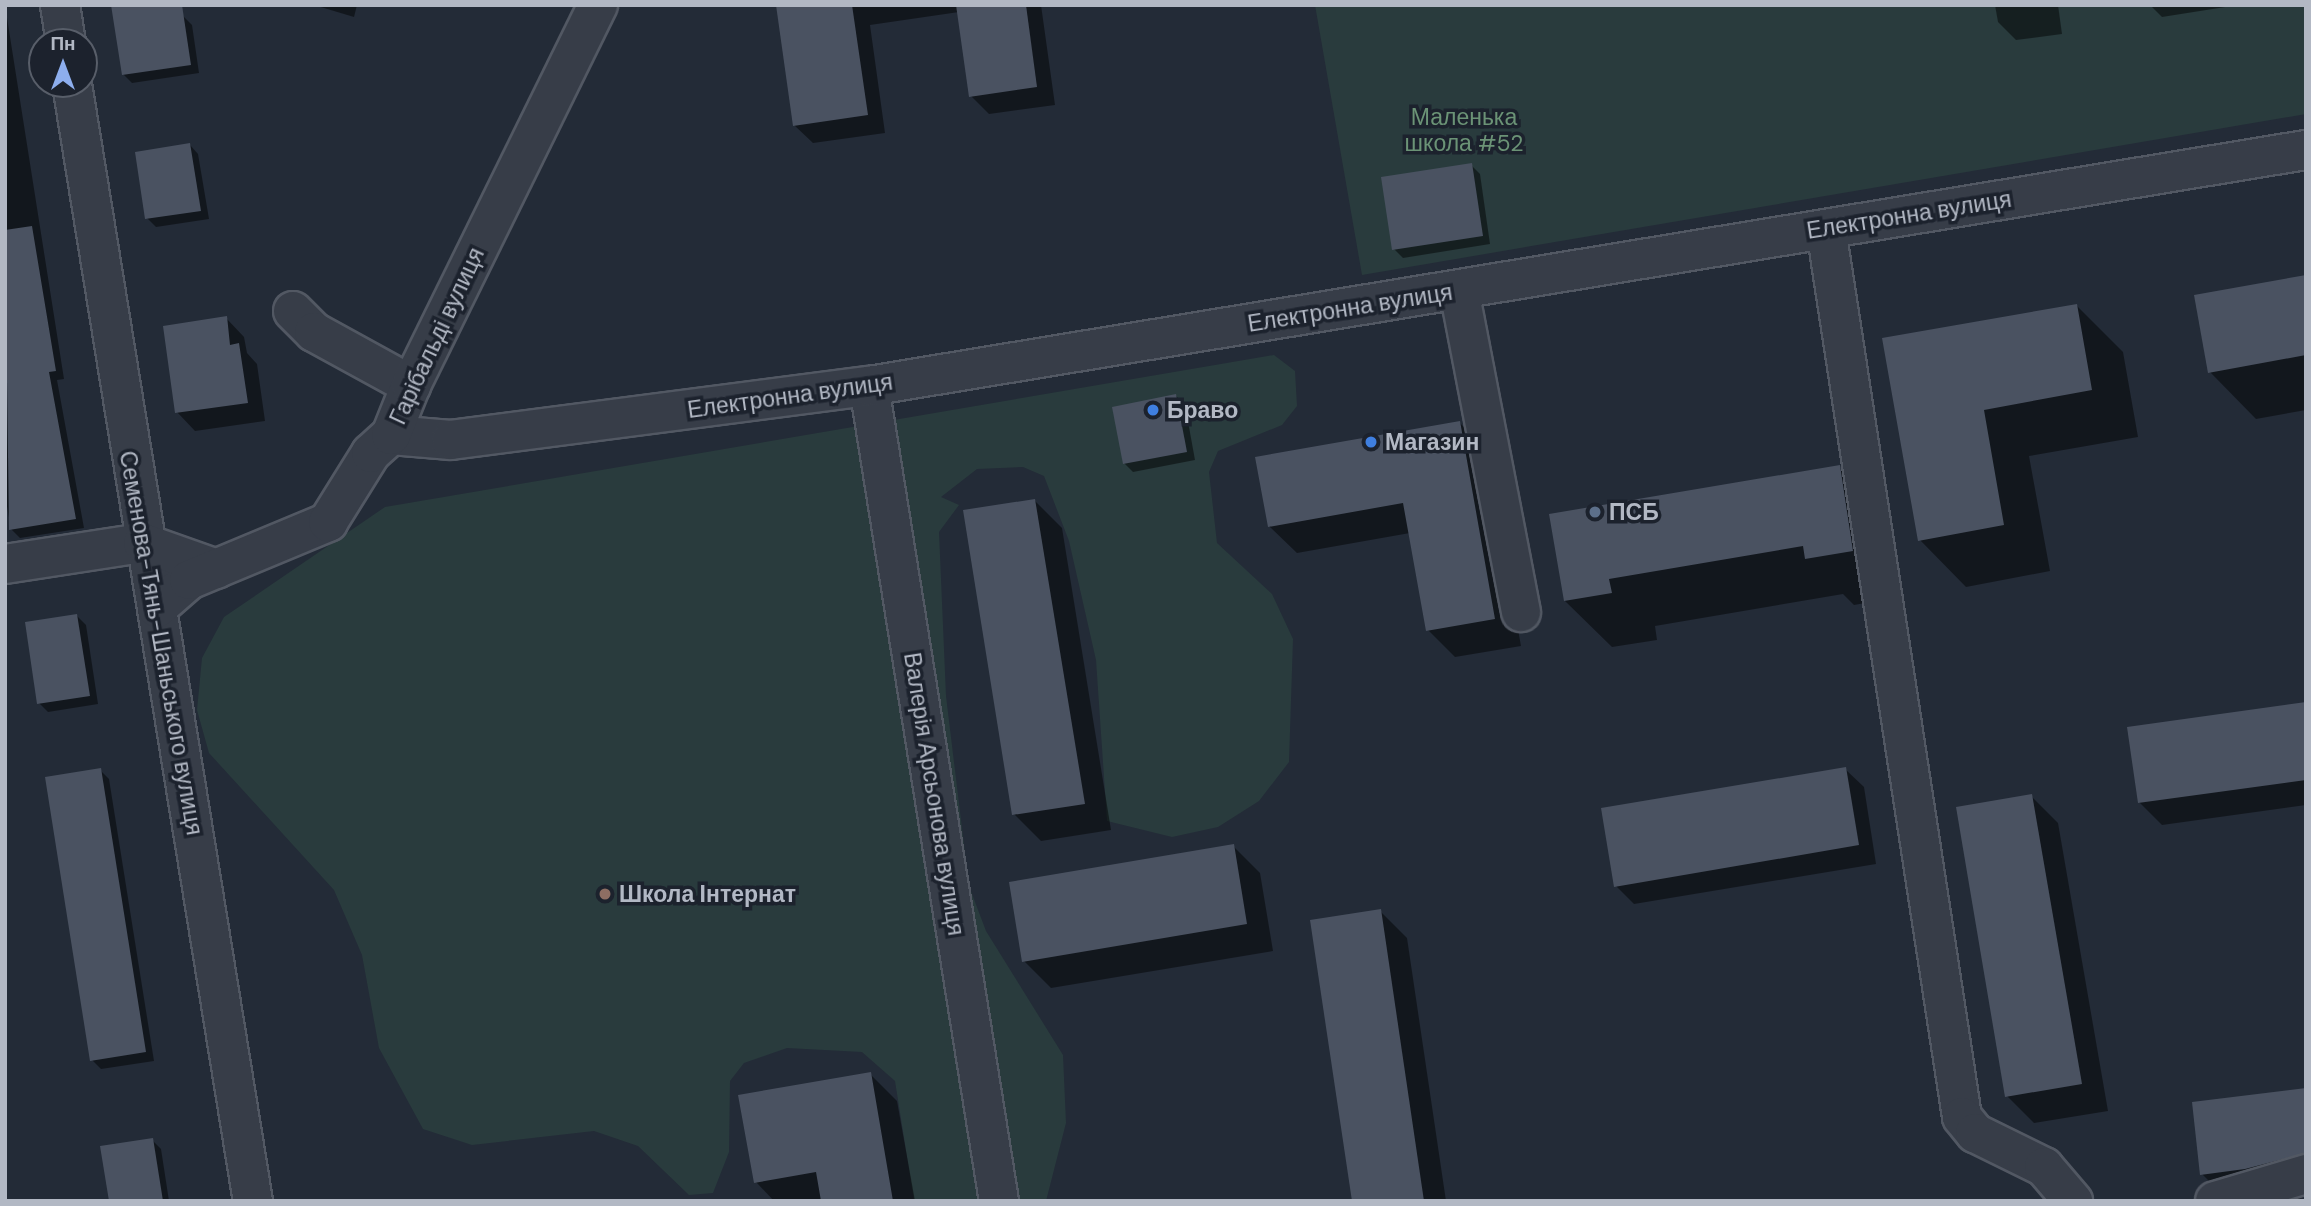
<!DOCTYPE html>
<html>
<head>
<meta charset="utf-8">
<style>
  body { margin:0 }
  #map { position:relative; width:2311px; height:1206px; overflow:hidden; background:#232b37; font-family:"DM Sans",sans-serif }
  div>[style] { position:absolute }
  .green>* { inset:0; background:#293b3d }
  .shadow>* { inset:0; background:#0007 }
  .building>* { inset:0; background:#4a5261 }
  .roads { filter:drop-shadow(2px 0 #525863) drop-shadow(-2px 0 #525863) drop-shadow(0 2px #525863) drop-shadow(0 -2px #525863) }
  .minor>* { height:38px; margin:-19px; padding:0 19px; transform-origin:19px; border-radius:19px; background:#373d48 }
  .dots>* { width:19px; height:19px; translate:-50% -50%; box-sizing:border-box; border:4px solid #1c222d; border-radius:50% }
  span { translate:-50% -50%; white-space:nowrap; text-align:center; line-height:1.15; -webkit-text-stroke:7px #1c222d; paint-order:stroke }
  .park-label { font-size:23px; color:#6b9376 }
  .street-label { font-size:23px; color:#b2b8c4 }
  .poi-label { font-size:23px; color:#b2b8c4; font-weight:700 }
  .left { translate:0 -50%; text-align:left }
  .frame { position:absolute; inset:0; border:7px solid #b2b8c4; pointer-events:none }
  .north { position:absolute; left:28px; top:28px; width:70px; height:70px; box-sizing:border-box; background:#1c222d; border:2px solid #585e69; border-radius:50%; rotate:0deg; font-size:19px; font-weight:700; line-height:28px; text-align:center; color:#b2b8c4 }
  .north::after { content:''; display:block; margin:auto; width:24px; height:32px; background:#8daeee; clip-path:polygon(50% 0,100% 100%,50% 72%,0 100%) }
</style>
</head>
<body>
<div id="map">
  <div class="green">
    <div style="clip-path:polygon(1315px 5px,2306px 5px,2306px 114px,1362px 275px)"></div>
    <div style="clip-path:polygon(1274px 355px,1295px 371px,1297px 406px,1282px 425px,1218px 451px,1209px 472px,1217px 543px,1272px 594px,1293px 639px,1289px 762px,1259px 801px,1218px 827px,1172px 837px,1107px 821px,1096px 660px,1069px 541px,1044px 476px,1023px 467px,977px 469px,941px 497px,959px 505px,939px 532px,946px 696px,969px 886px,986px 931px,1063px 1055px,1066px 1123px,1046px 1201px,914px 1201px,895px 1081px,862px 1052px,787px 1048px,744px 1063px,730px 1081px,729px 1152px,713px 1193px,689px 1195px,638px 1146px,594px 1131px,472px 1145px,423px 1129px,379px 1048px,362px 955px,334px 890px,209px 753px,197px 710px,202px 658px,224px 617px,385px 507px)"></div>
  </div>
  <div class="shadow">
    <div style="clip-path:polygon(5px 5px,64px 379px,57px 380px,84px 528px,20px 538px,11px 529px,5px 495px)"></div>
    <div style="clip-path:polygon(314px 5px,357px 5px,354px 17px)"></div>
    <div style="clip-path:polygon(777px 5px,1041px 5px,1055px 105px,989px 114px,971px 96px,959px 12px,870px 25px,885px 133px,813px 143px,794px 125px)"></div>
    <div style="clip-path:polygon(1995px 5px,2058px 5px,2062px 34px,2016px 40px,1998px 22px)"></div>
    <div style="clip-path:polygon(2150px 5px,2238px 5px,2162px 17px)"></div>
    <div style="clip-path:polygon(183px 16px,192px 25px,199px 73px,132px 83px,123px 74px)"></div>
    <div style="clip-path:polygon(190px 145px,198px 154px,209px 219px,156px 227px,147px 218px)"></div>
    <div style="clip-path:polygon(1471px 165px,1480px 174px,1490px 244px,1403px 258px,1394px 249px)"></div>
    <div style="clip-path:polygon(2306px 277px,2306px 410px,2256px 419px,2210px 372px)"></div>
    <div style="clip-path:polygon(2076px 305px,2123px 352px,2138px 437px,2029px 456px,2050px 571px,1966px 587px,1920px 540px,1884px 340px)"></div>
    <div style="clip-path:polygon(226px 318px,244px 337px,247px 353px,257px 364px,265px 421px,195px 431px,177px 412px)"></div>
    <div style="clip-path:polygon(1176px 396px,1185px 405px,1195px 460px,1133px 472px,1124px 463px)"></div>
    <div style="clip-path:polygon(1459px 422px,1486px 450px,1521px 646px,1455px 657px,1428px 630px,1410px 533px,1297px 553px,1269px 526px)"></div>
    <div style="clip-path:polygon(1839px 467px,1886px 514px,1899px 597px,1854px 605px,1843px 594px,1655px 626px,1657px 640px,1612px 647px,1565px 601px,1551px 516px)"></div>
    <div style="clip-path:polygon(1035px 501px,1062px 528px,1111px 830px,1041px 841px,1014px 814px)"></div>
    <div style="clip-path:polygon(77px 616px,86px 625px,98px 704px,48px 712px,39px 703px)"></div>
    <div style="clip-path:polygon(2306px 704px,2306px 805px,2162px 825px,2139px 802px)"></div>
    <div style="clip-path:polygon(1845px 769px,1864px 787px,1876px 864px,1634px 904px,1616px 886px)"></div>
    <div style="clip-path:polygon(100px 770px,109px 779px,154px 1061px,101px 1069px,92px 1060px)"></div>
    <div style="clip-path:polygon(2031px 796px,2058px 823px,2108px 1111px,2034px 1123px,2007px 1096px)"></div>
    <div style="clip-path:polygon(1233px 846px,1260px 873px,1273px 951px,1051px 988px,1024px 961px)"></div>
    <div style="clip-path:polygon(1380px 911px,1407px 938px,1446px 1201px,1354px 1201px)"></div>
    <div style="clip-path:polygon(870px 1074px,897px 1101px,915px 1201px,774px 1201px,756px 1182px)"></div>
    <div style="clip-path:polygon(2306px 1090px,2306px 1175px,2221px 1193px,2202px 1174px)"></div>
    <div style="clip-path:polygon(152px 1140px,161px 1149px,169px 1201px,110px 1201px)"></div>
  </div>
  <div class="building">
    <div style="clip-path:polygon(111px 5px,182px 5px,191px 65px,122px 75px)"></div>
    <div style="clip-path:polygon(776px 5px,852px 5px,868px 115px,793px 126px)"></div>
    <div style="clip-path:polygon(956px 5px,1026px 5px,1037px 87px,969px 97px)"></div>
    <div style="clip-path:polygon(190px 143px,201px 211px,145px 219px,135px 152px)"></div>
    <div style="clip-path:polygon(1472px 163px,1483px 236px,1392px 250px,1381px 177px)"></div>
    <div style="clip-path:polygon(32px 226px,56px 371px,49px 372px,76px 519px,9px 530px,5px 230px)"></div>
    <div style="clip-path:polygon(2306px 275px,2306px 355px,2208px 373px,2194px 295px)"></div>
    <div style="clip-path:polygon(2077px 304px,2092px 390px,1984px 410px,2004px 525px,1918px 541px,1882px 338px)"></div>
    <div style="clip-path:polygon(227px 316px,230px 345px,239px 343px,248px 403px,175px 413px,163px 326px)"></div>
    <div style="clip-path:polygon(1176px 394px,1187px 452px,1123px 464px,1112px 407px)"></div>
    <div style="clip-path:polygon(1460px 421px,1495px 619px,1426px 631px,1403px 503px,1268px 527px,1255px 457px)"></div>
    <div style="clip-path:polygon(1840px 465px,1853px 551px,1805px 559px,1803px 546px,1609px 579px,1612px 593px,1564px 601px,1549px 514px)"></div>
    <div style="clip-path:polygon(1035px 499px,1085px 804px,1012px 815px,963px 510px)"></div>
    <div style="clip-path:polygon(77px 614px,90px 696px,37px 704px,25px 622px)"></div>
    <div style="clip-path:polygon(2306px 702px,2306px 780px,2138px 803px,2127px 727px)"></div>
    <div style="clip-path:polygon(1846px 767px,1859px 845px,1614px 887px,1601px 808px)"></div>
    <div style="clip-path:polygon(101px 768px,146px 1052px,90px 1061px,45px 777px)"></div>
    <div style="clip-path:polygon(2032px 794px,2082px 1084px,2005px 1097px,1956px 807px)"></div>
    <div style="clip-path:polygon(1234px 844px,1247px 924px,1022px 962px,1009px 882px)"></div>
    <div style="clip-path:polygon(1381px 909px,1424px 1201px,1352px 1201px,1310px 920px)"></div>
    <div style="clip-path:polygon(871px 1072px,893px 1201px,821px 1201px,816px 1172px,754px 1183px,738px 1095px)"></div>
    <div style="clip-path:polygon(2306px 1088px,2306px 1153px,2245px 1169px,2200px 1175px,2192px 1102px)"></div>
    <div style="clip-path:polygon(153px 1138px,163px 1201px,109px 1201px,100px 1146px)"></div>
  </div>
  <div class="roads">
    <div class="minor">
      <div style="left:60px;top:5px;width:37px;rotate:81deg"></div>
      <div style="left:72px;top:84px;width:1132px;rotate:80.8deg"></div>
      <div style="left:1826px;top:229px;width:898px;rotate:81.29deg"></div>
      <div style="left:1962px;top:1117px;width:21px;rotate:51deg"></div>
      <div style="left:1975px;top:1133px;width:77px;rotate:26.2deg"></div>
      <div style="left:2044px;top:1167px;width:45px;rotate:49.5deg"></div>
      <div style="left:1459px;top:290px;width:328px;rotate:79.1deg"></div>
      <div style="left:293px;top:311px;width:30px;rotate:45deg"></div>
      <div style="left:314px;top:332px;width:111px;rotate:28.7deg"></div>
      <div style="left:869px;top:386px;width:825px;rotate:80.94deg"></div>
      <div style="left:391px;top:435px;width:60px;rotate:4.8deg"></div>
      <div style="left:451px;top:440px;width:421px;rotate:-7.4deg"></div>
      <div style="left:869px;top:386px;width:1456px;rotate:-9.33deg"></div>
      <div style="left:5px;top:564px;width:140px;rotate:-8.7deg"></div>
      <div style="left:143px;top:543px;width:78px;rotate:19.4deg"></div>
      <div style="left:157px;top:608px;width:43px;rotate:-41.2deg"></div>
      <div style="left:189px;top:580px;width:151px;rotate:-22.6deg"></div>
      <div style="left:328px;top:522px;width:81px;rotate:-58.1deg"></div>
      <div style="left:371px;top:453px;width:27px;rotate:-42deg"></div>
      <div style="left:391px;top:435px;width:54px;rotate:-68.2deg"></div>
      <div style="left:411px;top:385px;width:424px;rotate:-63.8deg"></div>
      <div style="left:2215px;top:1201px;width:95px;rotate:-16.5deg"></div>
    </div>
  </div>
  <div class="dots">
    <div style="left:1153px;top:410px;background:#3f7fe0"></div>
    <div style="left:1371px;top:442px;background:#3f7fe0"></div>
    <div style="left:1595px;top:512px;background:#5c6f8a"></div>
    <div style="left:605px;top:894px;background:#8d6e63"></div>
  </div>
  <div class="park-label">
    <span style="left:1464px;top:130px">Маленька<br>школа #52</span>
  </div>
  <div class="street-label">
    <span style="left:1909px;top:215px;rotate:-9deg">Електронна вулиця</span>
    <span style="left:1350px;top:308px;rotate:-9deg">Електронна вулиця</span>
    <span style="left:437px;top:336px;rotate:-65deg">Гарібальді вулиця</span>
    <span style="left:790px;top:396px;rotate:-8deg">Електронна вулиця</span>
    <span style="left:161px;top:643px;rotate:80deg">Семенова-Тянь-Шаньського вулиця</span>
    <span style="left:934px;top:794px;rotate:81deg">Валерія Арсьонова вулиця</span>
  </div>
  <div class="poi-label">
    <span class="left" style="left:1167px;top:410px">Браво</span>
    <span class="left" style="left:1385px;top:442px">Магазин</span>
    <span class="left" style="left:1609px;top:512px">ПСБ</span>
    <span class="left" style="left:619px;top:894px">Школа Інтернат</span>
  </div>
  <div class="frame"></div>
  <div class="north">Пн</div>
</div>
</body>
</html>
